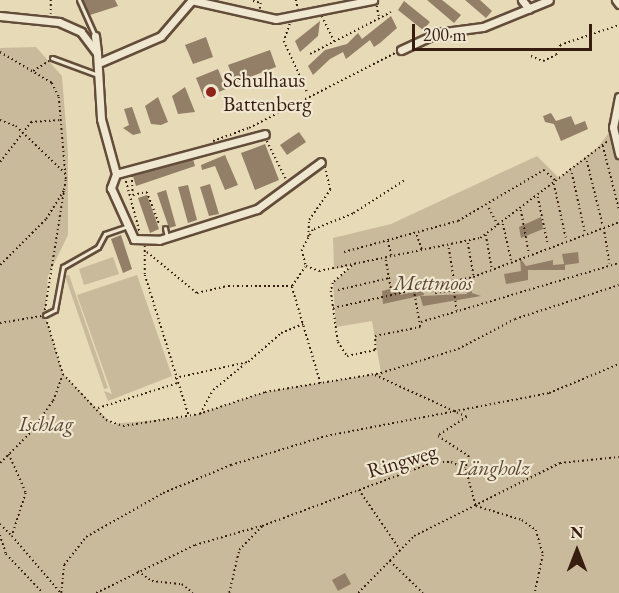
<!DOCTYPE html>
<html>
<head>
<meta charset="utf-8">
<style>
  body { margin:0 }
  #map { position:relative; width:619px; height:593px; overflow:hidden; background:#e7dab7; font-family:"EB Garamond",serif }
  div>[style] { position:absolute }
  .green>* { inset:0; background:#c9ba9b }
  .building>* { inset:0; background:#937f67 }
  .path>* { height:1.5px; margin-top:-0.75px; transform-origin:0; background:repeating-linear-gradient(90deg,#371d10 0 1.5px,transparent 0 4.5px) }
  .roads { filter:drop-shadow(2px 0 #634c3a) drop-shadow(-2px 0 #634c3a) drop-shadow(0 2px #634c3a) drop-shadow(0 -2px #634c3a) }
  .service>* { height:3px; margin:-1.5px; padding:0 1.5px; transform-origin:1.5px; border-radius:1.5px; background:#efe7d0 }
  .minor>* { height:7px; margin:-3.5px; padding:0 3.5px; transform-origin:3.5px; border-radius:3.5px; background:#efe7d0 }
  .dots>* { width:16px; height:16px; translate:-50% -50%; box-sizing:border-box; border:3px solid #efe7d0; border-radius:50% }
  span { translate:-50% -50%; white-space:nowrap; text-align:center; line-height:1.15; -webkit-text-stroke:4.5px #efe7d0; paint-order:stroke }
  .poi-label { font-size:21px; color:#371d10 }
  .left { translate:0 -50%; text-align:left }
  .park-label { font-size:21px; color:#5c4433; font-style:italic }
  .street-label { font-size:21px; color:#371d10 }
  .north { position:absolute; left:547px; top:521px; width:60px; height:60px; -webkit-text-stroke:4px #efe7d0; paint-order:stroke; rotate:0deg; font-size:16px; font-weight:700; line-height:24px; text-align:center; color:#371d10 }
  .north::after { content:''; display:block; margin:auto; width:21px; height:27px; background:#371d10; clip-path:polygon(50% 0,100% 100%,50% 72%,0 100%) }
  .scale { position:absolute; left:412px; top:24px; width:180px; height:27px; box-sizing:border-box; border:3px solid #371d10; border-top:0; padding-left:8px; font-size:18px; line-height:21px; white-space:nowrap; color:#371d10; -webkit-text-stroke:4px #efe7d0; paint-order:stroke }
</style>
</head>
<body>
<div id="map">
  <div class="green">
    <div style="clip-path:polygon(36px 47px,62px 76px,68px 152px,68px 235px,48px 276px,45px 315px,63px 374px,112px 424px,189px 417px,265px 392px,381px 373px,372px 321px,336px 327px,333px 283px,352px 266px,334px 269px,333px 238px,391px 224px,537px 156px,559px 178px,598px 147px,613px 127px,619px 140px,619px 593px,0 593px,0 48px)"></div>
    <div style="clip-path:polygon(113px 257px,119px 274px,84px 285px,79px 269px)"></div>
    <div style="clip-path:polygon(69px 275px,108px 388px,104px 389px,65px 276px)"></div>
    <div style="clip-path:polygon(137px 275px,172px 376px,108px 401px,104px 391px,112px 394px,77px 295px)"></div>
  </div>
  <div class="building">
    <div style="clip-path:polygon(83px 0,115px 0,118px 6px,90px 15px)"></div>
    <div style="clip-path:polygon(427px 0,442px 0,461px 15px,454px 23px)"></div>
    <div style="clip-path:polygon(465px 0,480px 0,492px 11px,486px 18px)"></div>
    <div style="clip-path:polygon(404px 1px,430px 22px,423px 30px,398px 10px)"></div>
    <div style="clip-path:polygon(391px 16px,397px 28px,380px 43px,374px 47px,370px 40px,346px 59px,343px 52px,330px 59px,313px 75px,308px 66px,325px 50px,347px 44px,358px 33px,362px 39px)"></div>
    <div style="clip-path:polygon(320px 21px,318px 36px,300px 52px,295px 41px)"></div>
    <div style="clip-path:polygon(206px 37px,213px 57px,193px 64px,185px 45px)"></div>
    <div style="clip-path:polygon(270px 50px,276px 67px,235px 83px,228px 65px)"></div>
    <div style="clip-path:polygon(218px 69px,226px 89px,204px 98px,196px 78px)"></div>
    <div style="clip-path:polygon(185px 87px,195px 112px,178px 114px,172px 96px)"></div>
    <div style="clip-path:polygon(158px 97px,168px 122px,161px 125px,151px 124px,145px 106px)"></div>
    <div style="clip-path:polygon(132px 107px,141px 133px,133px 135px,123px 128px,129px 125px,124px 109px)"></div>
    <div style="clip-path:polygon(551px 113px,556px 121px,571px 116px,575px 125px,585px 121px,588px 129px,561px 141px,554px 124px,545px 122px,543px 116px)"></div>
    <div style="clip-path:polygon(299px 132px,306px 142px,287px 155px,280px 145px)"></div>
    <div style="clip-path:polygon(265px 144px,279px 180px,255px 190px,241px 153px)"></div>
    <div style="clip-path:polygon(225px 155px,238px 185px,225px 190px,215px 166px,202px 170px,201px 165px)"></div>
    <div style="clip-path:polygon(193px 159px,195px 166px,136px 186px,133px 176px)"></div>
    <div style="clip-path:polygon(210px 184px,219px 214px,209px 216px,200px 187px)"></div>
    <div style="clip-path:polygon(188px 185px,197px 220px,188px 223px,178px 187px)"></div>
    <div style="clip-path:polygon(166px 190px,176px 226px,169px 228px,157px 193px)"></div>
    <div style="clip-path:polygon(147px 195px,159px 229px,150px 233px,138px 198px)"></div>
    <div style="clip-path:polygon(541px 217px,543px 229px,521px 238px,519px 227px)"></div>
    <div style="clip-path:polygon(121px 235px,132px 269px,123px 273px,111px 239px)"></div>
    <div style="clip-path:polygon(578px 252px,579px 263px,565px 265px,565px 270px,528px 270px,528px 280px,506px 284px,504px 274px,521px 271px,520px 258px,526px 266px,553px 260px,553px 265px,564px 264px,562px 254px)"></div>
    <div style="clip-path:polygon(470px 284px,472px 293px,481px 296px,423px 306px,420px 296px,467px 294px,465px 285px)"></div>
    <div style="clip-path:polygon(398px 287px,400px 295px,423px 290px,424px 295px,383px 304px,382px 291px)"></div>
    <div style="clip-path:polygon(345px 573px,351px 584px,338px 591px,332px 580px)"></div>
  </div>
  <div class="path">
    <div style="left:51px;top:0;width:14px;rotate:90deg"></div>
    <div style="left:296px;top:0;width:9px;rotate:77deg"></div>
    <div style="left:253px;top:1px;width:8px;rotate:14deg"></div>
    <div style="left:261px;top:3px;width:6px;rotate:99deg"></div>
    <div style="left:377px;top:6px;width:11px;rotate:80deg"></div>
    <div style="left:322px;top:16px;width:28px;rotate:64deg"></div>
    <div style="left:290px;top:24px;width:18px;rotate:109deg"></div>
    <div style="left:284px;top:41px;width:58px;rotate:65.6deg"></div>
    <div style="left:0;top:52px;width:61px;rotate:30.8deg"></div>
    <div style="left:52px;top:83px;width:16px;rotate:63deg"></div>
    <div style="left:59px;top:97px;width:83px;rotate:85.2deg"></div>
    <div style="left:66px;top:180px;width:133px;rotate:99.1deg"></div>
    <div style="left:310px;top:54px;width:91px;rotate:-27.4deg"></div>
    <div style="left:531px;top:56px;width:13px;rotate:23deg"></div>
    <div style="left:543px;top:61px;width:14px;rotate:-25deg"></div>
    <div style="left:556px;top:55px;width:11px;rotate:-68deg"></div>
    <div style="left:560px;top:45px;width:62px;rotate:-18.7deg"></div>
    <div style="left:33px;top:71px;width:19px;rotate:-32deg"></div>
    <div style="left:0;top:120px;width:17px;rotate:21deg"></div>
    <div style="left:16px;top:126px;width:69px;rotate:43.8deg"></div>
    <div style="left:213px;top:141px;width:38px;rotate:-20deg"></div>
    <div style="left:249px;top:128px;width:164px;rotate:-27.2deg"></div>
    <div style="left:267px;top:141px;width:45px;rotate:63.4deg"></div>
    <div style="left:603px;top:146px;width:65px;rotate:75.7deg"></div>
    <div style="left:587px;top:161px;width:67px;rotate:76.2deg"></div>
    <div style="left:0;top:162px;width:51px;rotate:-52.2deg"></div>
    <div style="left:31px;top:122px;width:30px;rotate:-4deg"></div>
    <div style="left:572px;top:173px;width:60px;rotate:77.6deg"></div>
    <div style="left:132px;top:176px;width:19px;rotate:87deg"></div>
    <div style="left:133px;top:195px;width:14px;rotate:-12deg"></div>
    <div style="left:147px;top:192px;width:36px;rotate:69deg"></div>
    <div style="left:125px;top:177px;width:58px;rotate:75deg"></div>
    <div style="left:404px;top:181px;width:61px;rotate:147.1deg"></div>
    <div style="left:353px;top:214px;width:43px;rotate:158.2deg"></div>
    <div style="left:313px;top:230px;width:23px;rotate:119deg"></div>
    <div style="left:302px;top:250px;width:16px;rotate:76deg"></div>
    <div style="left:306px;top:266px;width:14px;rotate:21deg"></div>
    <div style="left:319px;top:271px;width:164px;rotate:-11.6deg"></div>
    <div style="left:480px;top:238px;width:162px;rotate:-37.2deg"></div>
    <div style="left:554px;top:184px;width:55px;rotate:77.5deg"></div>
    <div style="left:538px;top:197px;width:49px;rotate:78.2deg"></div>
    <div style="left:489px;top:208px;width:21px;rotate:62deg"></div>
    <div style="left:521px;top:210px;width:44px;rotate:79.5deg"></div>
    <div style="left:503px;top:224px;width:37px;rotate:77deg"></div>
    <div style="left:604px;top:228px;width:36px;rotate:81deg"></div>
    <div style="left:417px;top:235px;width:18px;rotate:71deg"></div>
    <div style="left:486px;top:235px;width:34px;rotate:80deg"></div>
    <div style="left:308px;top:237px;width:17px;rotate:-87deg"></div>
    <div style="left:309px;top:220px;width:37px;rotate:-55deg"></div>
    <div style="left:330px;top:190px;width:23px;rotate:-103deg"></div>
    <div style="left:388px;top:241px;width:16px;rotate:76deg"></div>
    <div style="left:468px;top:243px;width:34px;rotate:80deg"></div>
    <div style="left:145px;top:246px;width:29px;rotate:90deg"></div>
    <div style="left:145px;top:275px;width:148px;rotate:72.7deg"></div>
    <div style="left:449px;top:248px;width:33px;rotate:81deg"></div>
    <div style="left:147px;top:252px;width:65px;rotate:39.4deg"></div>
    <div style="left:197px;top:293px;width:32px;rotate:-13deg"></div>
    <div style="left:228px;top:286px;width:64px"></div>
    <div style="left:292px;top:286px;width:23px;rotate:-56deg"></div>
    <div style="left:344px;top:252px;width:118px;rotate:-15.2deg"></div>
    <div style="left:458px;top:221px;width:100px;rotate:-30.7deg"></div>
    <div style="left:544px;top:170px;width:16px;rotate:43deg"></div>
    <div style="left:386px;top:260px;width:34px;rotate:80deg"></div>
    <div style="left:0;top:265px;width:65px;rotate:-45deg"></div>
    <div style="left:46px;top:219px;width:36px;rotate:-58deg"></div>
    <div style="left:352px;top:266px;width:25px;rotate:138deg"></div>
    <div style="left:333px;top:283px;width:8px;rotate:104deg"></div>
    <div style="left:331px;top:291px;width:51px;rotate:82.2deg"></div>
    <div style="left:338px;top:342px;width:17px;rotate:57deg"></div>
    <div style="left:347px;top:356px;width:29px;rotate:-12deg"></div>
    <div style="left:375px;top:350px;width:14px;rotate:-90deg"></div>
    <div style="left:375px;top:336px;width:46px;rotate:-11.3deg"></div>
    <div style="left:420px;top:327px;width:36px;rotate:-100deg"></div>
    <div style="left:453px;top:283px;width:28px;rotate:82deg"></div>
    <div style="left:434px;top:286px;width:7px;rotate:82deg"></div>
    <div style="left:435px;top:293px;width:18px;rotate:-9deg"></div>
    <div style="left:292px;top:287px;width:101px;rotate:73.4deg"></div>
    <div style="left:338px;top:290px;width:52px;rotate:-13.2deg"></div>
    <div style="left:333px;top:308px;width:143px;rotate:-12.5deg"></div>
    <div style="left:473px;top:277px;width:156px;rotate:-20.6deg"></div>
    <div style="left:46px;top:318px;width:59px;rotate:73.1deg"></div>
    <div style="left:63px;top:374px;width:63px;rotate:46.9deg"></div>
    <div style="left:106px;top:420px;width:18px;rotate:19deg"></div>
    <div style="left:123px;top:426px;width:77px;rotate:-9deg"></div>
    <div style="left:199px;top:414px;width:70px;rotate:-18.4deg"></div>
    <div style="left:265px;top:392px;width:118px;rotate:-9.3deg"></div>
    <div style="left:381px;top:373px;width:81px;rotate:-17.3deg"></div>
    <div style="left:458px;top:349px;width:64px;rotate:-27.8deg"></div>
    <div style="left:515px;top:319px;width:109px;rotate:-18.1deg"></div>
    <div style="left:421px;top:322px;width:207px;rotate:-16.6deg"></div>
    <div style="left:0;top:323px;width:42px;rotate:-9.7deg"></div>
    <div style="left:375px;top:375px;width:101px;rotate:24.5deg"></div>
    <div style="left:467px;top:417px;width:35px;rotate:147deg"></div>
    <div style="left:438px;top:436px;width:37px;rotate:33deg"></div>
    <div style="left:469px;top:456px;width:12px;rotate:104deg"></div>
    <div style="left:175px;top:378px;width:75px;rotate:-12.4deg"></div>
    <div style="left:248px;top:362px;width:44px;rotate:-41.3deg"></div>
    <div style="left:281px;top:333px;width:24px;rotate:-22deg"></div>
    <div style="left:98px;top:408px;width:84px;rotate:-17.4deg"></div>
    <div style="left:200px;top:414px;width:27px;rotate:-62deg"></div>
    <div style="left:213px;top:390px;width:41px;rotate:-39.1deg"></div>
    <div style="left:9px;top:454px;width:43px;rotate:66.4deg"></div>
    <div style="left:26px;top:493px;width:45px;rotate:108deg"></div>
    <div style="left:12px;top:536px;width:74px;rotate:49.4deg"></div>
    <div style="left:0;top:463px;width:44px;rotate:-45deg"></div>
    <div style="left:31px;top:432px;width:38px;rotate:-55deg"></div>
    <div style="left:53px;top:401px;width:29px;rotate:-70deg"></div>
    <div style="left:359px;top:490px;width:70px;rotate:55.4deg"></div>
    <div style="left:0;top:524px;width:16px;rotate:45deg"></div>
    <div style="left:0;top:535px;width:20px;rotate:72deg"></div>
    <div style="left:6px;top:554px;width:54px;rotate:46.5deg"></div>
    <div style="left:390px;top:561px;width:46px;rotate:44.1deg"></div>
    <div style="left:138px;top:571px;width:17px;rotate:36deg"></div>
    <div style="left:152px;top:581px;width:30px;rotate:6deg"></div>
    <div style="left:182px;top:584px;width:14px;rotate:39deg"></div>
    <div style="left:61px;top:593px;width:28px;rotate:-84deg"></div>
    <div style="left:64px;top:565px;width:36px;rotate:-52deg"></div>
    <div style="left:86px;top:537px;width:89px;rotate:-29.7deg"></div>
    <div style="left:163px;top:493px;width:74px;rotate:-22.4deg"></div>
    <div style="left:231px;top:465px;width:99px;rotate:-17deg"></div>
    <div style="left:326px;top:436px;width:227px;rotate:-10.9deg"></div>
    <div style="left:549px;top:393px;width:76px;rotate:-22.5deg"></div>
    <div style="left:96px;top:593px;width:110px;rotate:-25.9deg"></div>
    <div style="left:195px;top:545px;width:69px;rotate:-16.1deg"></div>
    <div style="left:229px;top:593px;width:44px;rotate:-76.9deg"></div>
    <div style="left:239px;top:550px;width:33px;rotate:-46deg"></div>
    <div style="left:262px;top:526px;width:184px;rotate:-20.4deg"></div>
    <div style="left:434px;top:462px;width:17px"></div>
    <div style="left:451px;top:462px;width:17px;rotate:25deg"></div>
    <div style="left:466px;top:469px;width:38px;rotate:75deg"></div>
    <div style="left:476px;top:506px;width:48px;rotate:16.9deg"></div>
    <div style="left:522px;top:520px;width:17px;rotate:36deg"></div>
    <div style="left:536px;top:530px;width:26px;rotate:74deg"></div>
    <div style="left:543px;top:555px;width:39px;rotate:102deg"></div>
    <div style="left:358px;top:593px;width:80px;rotate:-45.5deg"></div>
    <div style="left:414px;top:536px;width:163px;rotate:-26.6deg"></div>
    <div style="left:560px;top:463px;width:59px;rotate:-5.8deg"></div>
  </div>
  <div class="roads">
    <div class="service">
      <div style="left:79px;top:0;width:39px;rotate:66deg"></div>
      <div style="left:52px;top:58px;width:49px;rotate:20.3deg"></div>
      <div style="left:165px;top:228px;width:9px;rotate:77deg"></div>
      <div style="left:45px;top:315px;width:11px;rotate:-27deg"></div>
      <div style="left:55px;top:310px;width:44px;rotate:-79.5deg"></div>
      <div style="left:63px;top:267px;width:40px;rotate:-29.7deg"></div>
      <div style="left:98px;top:247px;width:15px;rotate:-62deg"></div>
      <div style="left:105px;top:234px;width:21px;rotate:-19deg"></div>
    </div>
    <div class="minor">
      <div style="left:191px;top:0;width:87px;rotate:12.6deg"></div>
      <div style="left:276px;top:19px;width:99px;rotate:-11.1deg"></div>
      <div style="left:522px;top:0;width:11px;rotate:52deg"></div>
      <div style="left:616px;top:0;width:5px;rotate:53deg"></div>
      <div style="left:0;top:16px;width:59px;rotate:5.8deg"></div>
      <div style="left:59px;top:22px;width:24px;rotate:24deg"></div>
      <div style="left:81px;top:32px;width:26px;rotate:53deg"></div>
      <div style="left:97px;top:53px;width:66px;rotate:86.5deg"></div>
      <div style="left:101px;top:119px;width:57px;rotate:74.7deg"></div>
      <div style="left:116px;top:174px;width:15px;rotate:110deg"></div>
      <div style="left:111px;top:188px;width:56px;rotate:65.7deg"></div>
      <div style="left:134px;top:239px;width:25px;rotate:2deg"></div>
      <div style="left:159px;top:240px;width:103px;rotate:-17.6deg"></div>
      <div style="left:257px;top:209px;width:79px;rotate:-36.3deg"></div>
      <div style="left:95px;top:36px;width:17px;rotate:83deg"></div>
      <div style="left:401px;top:50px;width:40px;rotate:-25deg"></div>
      <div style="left:437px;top:33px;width:46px;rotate:-7.4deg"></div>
      <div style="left:483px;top:27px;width:71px;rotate:-22.2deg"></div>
      <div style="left:101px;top:62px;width:65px;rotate:-23.4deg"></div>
      <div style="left:161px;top:36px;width:48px;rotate:-49.3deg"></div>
      <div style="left:619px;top:97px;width:31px;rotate:101deg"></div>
      <div style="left:613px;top:127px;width:28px;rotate:77deg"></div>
      <div style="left:116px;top:174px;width:154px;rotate:-15deg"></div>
    </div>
  </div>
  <div class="dots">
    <div style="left:211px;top:92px;background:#8f2418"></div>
  </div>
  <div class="poi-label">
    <span class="left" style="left:223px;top:92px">Schulhaus<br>Battenberg</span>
  </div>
  <div class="park-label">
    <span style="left:433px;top:283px">Mettmoos</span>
    <span style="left:46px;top:424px">Ischlag</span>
    <span style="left:493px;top:468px">Längholz</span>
  </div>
  <div class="street-label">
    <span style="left:402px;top:461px;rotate:-17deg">Ringweg</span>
  </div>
  <div class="north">N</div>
  <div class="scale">200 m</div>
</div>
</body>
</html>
